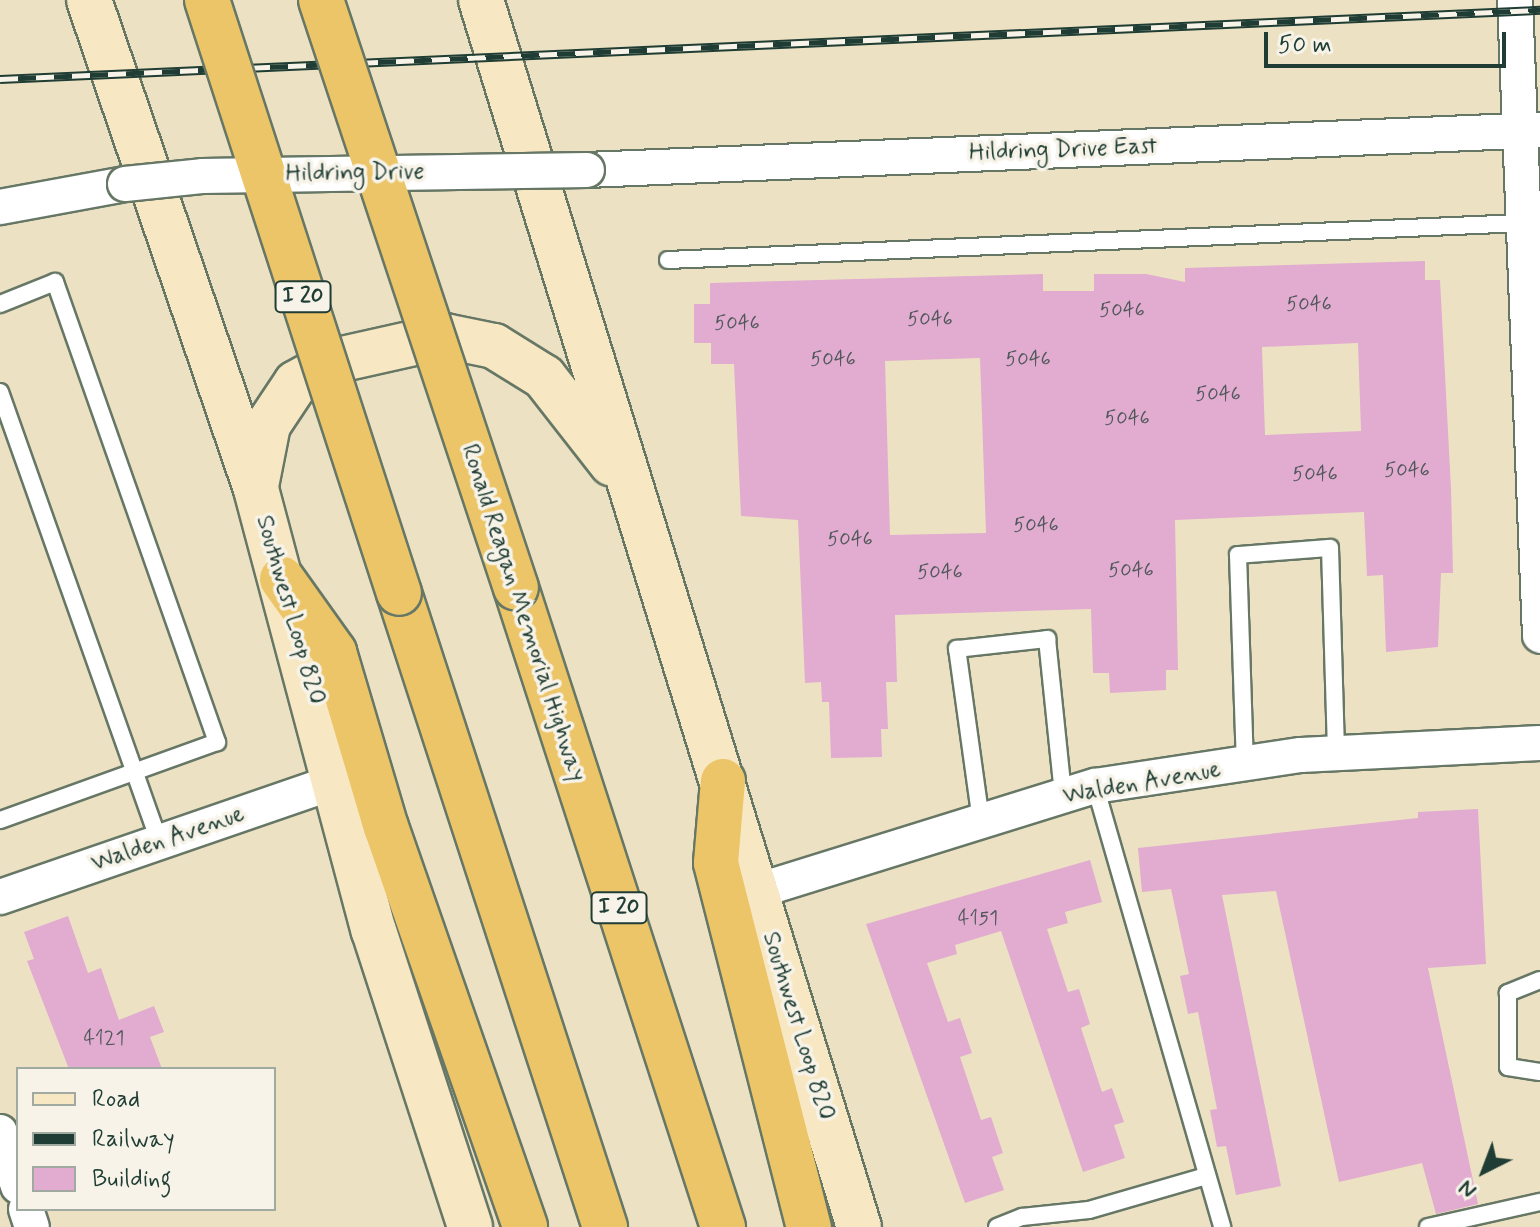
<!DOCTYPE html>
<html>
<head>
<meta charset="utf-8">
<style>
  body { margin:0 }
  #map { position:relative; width:1540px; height:1227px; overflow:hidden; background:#ece2c3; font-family:Mynerve,sans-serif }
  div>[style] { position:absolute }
  .building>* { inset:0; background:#e2abd0 }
  .roads { filter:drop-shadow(2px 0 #677766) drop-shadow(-2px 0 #677766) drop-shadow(0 2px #677766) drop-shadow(0 -2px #677766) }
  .lane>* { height:16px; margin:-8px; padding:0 8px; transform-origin:8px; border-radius:8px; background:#fff }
  .street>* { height:34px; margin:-17px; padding:0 17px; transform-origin:17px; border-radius:17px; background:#fff }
  .secondary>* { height:44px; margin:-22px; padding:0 22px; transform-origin:22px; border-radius:22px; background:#f7e8c3 }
  .highway>* { height:44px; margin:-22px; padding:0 22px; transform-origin:22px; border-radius:22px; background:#ecc569 }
  .rail>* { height:9px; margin-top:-4.5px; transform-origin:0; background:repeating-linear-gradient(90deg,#f7f3e8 0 18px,#1f3d34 0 36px); box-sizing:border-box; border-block:2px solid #1f3d34 }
  .bridges { filter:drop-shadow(2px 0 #677766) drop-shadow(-2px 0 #677766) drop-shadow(0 2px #677766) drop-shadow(0 -2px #677766) }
  .street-bridge>* { height:34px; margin:-17px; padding:0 17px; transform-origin:17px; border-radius:17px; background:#fff }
  .highway-bridge>* { height:44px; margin:-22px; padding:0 22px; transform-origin:22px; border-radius:22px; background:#ecc569 }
  span { translate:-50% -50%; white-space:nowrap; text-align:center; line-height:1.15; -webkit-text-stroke:7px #f7f3e8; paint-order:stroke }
  .number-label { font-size:20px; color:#50585b }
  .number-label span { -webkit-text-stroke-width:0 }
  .shield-label span { padding:2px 6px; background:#f7f3e8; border:2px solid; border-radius:6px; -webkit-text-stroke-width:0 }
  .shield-label { font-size:22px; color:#1f3d34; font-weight:700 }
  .street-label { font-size:24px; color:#1f3d34 }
  .legend { position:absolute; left:16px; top:1067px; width:260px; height:144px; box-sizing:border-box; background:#f7f3e8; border:2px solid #a1aaa0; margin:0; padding:10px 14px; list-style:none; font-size:24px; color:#1f3d34 }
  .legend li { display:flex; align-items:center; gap:16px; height:40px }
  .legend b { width:40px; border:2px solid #a1aaa0 }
  .north { position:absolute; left:1444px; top:1131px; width:80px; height:80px; -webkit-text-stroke:6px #f7f3e8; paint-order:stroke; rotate:222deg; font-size:22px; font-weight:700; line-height:32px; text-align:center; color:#1f3d34 }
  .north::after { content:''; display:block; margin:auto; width:28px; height:36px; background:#1f3d34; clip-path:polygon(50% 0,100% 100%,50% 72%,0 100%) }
  .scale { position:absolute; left:1264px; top:32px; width:242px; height:36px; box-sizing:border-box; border:4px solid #1f3d34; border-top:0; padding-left:10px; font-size:24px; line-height:28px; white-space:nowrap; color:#1f3d34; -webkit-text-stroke:6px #f7f3e8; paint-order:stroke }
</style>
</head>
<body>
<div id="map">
  <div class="building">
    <div style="clip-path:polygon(evenodd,1425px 261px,1425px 280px,1440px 280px,1451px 488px,1453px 573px,1441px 573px,1438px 647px,1386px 652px,1383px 575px,1367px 576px,1364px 512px,1175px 520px,1178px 670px,1166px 670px,1166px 690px,1110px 693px,1109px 673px,1093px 673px,1091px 609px,895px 615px,897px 682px,886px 682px,888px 729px,881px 729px,882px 757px,831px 758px,829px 702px,822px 702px,821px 682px,805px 683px,798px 520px,741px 516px,734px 364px,711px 364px,711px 343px,694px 343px,694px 304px,710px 304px,710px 283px,1043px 274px,1043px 291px,1094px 291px,1094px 274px,1146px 274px,1185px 282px,1185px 268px,1425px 261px,1358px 343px,1361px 431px,1265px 435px,1262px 347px,1358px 343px,1425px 261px,980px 358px,986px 533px,890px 535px,885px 361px,980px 358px)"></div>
    <div style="clip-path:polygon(1478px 809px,1486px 964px,1428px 968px,1478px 1204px,1436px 1214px,1422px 1163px,1339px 1182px,1276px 891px,1222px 895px,1281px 1186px,1236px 1195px,1226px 1146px,1217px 1147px,1210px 1110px,1217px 1109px,1198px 1012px,1188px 1014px,1180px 976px,1189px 974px,1171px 889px,1142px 892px,1138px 848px,1418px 818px,1418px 812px)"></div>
    <div style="clip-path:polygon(1090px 860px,1102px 902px,1065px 912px,1068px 923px,1047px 929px,1068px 992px,1079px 989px,1090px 1024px,1081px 1028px,1102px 1092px,1112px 1088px,1124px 1122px,1114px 1125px,1125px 1158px,1083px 1172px,1001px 931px,955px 945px,957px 954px,927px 963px,948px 1022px,960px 1018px,972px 1053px,960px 1057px,981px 1120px,991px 1117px,1003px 1153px,992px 1157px,1004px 1190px,965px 1203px,866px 924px)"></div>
    <div style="clip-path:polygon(68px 916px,88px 973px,101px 968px,119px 1020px,154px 1006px,164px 1032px,150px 1037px,162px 1069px,69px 1069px,27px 961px,34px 959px,24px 932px)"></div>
  </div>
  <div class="roads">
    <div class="lane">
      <div style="left:668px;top:260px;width:854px;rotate:-2.48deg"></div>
      <div style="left:0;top:304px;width:59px;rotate:-21.8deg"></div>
      <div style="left:55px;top:282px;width:488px;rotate:70.6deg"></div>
      <div style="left:217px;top:742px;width:231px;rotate:160.2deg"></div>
      <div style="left:0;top:392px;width:476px;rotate:70.5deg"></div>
      <div style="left:1245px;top:766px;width:211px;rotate:-91.9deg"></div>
      <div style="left:1238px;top:555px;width:92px;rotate:-4.4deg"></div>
      <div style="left:1330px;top:548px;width:204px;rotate:88.3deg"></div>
      <div style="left:1095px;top:786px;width:459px;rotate:73.9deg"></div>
      <div style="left:981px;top:821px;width:174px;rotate:-97.9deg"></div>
      <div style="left:957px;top:649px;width:91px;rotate:-6.3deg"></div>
      <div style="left:1047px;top:639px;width:157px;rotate:84.1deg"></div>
      <div style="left:1540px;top:980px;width:35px;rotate:158deg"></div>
      <div style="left:1508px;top:993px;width:74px;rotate:90deg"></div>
      <div style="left:1508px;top:1067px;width:32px;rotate:9deg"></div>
      <div style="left:997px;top:1227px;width:27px;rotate:-22deg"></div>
      <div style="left:1022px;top:1217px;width:67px;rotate:-6deg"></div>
      <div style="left:1089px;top:1210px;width:122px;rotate:-16.2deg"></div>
      <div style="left:1428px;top:1227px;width:115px;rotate:-12.6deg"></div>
    </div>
    <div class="street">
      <div style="left:1515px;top:0;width:636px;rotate:87.75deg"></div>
      <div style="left:587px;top:170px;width:954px;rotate:-2.4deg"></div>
      <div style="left:0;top:207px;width:127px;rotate:-10.4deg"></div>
      <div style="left:757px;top:891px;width:354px;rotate:-17.3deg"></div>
      <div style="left:1095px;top:786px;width:208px;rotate:-8.6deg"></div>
      <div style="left:1301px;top:755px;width:239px;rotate:-2.9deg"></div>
      <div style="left:0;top:897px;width:356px;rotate:-19deg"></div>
      <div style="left:0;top:1132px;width:57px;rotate:71.6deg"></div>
      <div style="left:26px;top:1209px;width:19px;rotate:72deg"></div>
    </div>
    <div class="secondary">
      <div style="left:89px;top:0;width:517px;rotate:71.14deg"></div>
      <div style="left:256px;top:489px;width:457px;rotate:75.1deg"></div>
      <div style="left:374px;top:931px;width:311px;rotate:72deg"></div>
      <div style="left:481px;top:0;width:1284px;rotate:72.88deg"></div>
      <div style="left:256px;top:486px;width:62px;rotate:-78.9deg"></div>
      <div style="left:268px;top:425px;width:50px;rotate:-56.3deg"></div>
      <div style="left:296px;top:383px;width:48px;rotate:-28.7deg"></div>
      <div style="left:338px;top:360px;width:110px;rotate:-12.6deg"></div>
      <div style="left:445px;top:336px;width:50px;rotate:11.5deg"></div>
      <div style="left:494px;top:346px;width:59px;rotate:31.8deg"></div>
      <div style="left:544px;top:377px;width:110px;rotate:52deg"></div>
    </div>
    <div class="highway">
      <div style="left:282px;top:579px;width:90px;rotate:54.5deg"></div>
      <div style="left:334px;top:652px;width:183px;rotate:73.5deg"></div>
      <div style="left:386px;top:827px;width:423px;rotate:70.8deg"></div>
      <div style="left:516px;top:588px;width:672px;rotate:72.05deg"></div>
      <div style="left:399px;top:593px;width:667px;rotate:72deg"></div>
      <div style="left:723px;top:781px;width:82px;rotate:94.9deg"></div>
      <div style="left:716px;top:863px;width:376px;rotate:75.7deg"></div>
    </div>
  </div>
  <div class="rail">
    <div style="left:0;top:79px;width:1542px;rotate:-2.57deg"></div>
  </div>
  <div class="bridges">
    <div class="street-bridge">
      <div style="left:125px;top:184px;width:77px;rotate:-5.9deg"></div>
      <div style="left:202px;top:176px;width:385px;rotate:-0.9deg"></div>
    </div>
    <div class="highway-bridge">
      <div style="left:207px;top:0;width:623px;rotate:72.06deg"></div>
      <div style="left:321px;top:0;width:619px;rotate:71.65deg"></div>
    </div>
  </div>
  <div class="number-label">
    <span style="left:1309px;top:304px">5046</span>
    <span style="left:1122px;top:310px">5046</span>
    <span style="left:930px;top:319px">5046</span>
    <span style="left:737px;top:323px">5046</span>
    <span style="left:833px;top:359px">5046</span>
    <span style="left:1028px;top:359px">5046</span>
    <span style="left:1218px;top:394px">5046</span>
    <span style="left:1127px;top:418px">5046</span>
    <span style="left:1407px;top:470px">5046</span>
    <span style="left:1315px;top:474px">5046</span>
    <span style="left:1036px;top:525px">5046</span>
    <span style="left:850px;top:539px">5046</span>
    <span style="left:1131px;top:570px">5046</span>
    <span style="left:940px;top:572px">5046</span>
    <span style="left:978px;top:918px">4151</span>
    <span style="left:104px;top:1038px">4121</span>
  </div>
  <div class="shield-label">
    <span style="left:303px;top:297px">I 20</span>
    <span style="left:619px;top:908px">I 20</span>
  </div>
  <div class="street-label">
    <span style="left:1063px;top:150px;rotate:-2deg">Hildring Drive East</span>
    <span style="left:355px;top:173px;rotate:-1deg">Hildring Drive</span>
    <span style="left:290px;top:610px;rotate:74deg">Southwest Loop 820</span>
    <span style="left:523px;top:613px;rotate:72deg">Ronald Reagan Memorial Highway</span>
    <span style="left:1142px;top:783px;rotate:-10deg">Walden Avenue</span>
    <span style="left:168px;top:839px;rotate:-19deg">Walden Avenue</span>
    <span style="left:798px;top:1026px;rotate:73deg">Southwest Loop 820</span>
  </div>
  <ul class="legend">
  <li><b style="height:10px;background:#f7e8c3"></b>Road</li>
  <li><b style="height:10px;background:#1f3d34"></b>Railway</li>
  <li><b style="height:22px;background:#e2abd0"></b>Building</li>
  </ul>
  <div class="north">N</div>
  <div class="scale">50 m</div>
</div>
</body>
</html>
